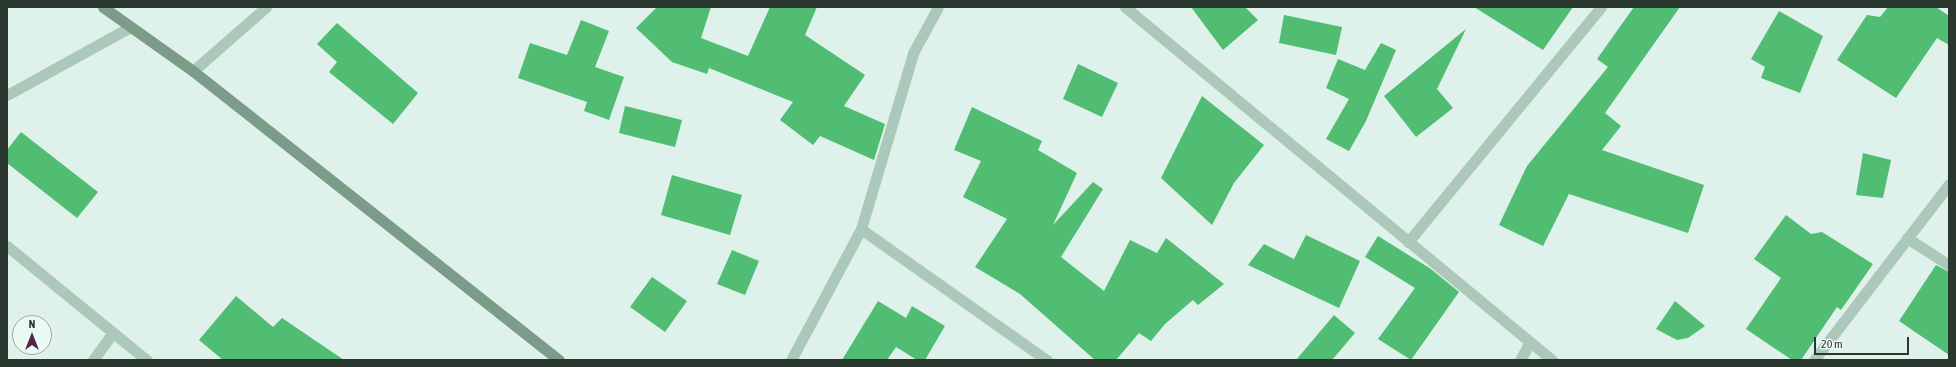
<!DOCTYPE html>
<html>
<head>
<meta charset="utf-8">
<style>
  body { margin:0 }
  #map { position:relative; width:1956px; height:367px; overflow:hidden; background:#def1ea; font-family:"Asap Condensed",sans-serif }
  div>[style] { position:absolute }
  .building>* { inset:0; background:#50bd73 }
  .minor>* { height:11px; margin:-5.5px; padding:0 5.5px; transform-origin:5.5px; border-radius:5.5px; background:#abc8bb }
  .secondary>* { height:11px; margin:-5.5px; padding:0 5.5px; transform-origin:5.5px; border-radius:5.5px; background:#7c9c8a }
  span { translate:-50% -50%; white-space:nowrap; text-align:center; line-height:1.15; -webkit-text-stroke:3px #ebf9f3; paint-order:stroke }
  .frame { position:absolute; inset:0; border:8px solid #2a372f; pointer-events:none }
  .north { position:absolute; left:12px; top:315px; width:40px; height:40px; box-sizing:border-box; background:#ebf9f3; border:1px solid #9eaba5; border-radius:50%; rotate:0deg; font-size:11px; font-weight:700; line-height:16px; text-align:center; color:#2a372f }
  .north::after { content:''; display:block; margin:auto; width:14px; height:18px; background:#55224e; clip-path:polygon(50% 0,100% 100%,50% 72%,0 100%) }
  .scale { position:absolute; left:1814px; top:337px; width:95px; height:18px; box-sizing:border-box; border:2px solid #2a372f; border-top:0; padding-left:5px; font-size:12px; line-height:14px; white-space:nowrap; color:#2a372f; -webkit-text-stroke:3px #ebf9f3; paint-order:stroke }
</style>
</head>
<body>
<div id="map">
  <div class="building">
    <div style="clip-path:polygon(657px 7px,711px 7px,701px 38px,748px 56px,770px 7px,817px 7px,805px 35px,865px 75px,844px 106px,885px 124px,874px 160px,820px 136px,813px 145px,780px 120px,793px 102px,709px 68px,707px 74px,672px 62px,636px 28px)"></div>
    <div style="clip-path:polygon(1191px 7px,1245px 7px,1258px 20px,1223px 50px)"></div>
    <div style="clip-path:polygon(1474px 7px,1573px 7px,1543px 50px)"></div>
    <div style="clip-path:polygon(1634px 7px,1680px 7px,1605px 113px,1621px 126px,1602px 150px,1704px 185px,1688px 233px,1569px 194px,1543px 246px,1499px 225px,1527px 166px,1608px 67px,1597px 59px)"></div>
    <div style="clip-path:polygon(1888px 7px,1936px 7px,1949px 16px,1949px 45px,1937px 38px,1896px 98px,1837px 60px,1867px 15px,1880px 17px)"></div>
    <div style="clip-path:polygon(1779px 11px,1823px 36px,1800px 93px,1761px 78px,1765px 67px,1751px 59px)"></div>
    <div style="clip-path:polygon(1284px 15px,1342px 27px,1336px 55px,1279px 43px)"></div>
    <div style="clip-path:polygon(581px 20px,609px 31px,595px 67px,624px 77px,609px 120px,584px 111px,587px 102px,518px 78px,530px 43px,567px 55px)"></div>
    <div style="clip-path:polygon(337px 23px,418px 93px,393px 124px,329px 72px,337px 62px,317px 44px)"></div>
    <div style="clip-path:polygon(1466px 29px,1437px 89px,1453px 108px,1416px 137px,1384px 96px)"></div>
    <div style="clip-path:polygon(1381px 43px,1396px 50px,1366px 121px,1349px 151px,1326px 139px,1349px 99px,1326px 88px,1338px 59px,1365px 70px)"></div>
    <div style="clip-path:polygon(1078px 64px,1118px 83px,1102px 117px,1063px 99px)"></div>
    <div style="clip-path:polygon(1202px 96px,1264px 145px,1234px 183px,1212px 225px,1161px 178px)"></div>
    <div style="clip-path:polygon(625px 106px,682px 120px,675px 147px,619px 133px)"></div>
    <div style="clip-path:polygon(972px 107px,1042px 141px,1038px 150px,1077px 173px,1053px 225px,1093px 182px,1103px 189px,1061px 257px,1104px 291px,1130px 240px,1157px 253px,1166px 238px,1224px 284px,1198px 305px,1193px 300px,1165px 324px,1151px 341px,1139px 333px,1116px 360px,1095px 360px,1020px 294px,975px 267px,1007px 219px,963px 197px,981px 161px,954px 150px)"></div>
    <div style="clip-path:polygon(21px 132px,98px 192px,77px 218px,7px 163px,7px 150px)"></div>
    <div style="clip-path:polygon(1863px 153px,1891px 160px,1883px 198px,1856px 195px)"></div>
    <div style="clip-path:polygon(672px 175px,742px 195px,730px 235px,661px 215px)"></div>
    <div style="clip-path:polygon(1786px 215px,1811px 234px,1822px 232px,1873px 264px,1841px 310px,1837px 307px,1801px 360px,1792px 360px,1746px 329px,1781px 278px,1754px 259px)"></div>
    <div style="clip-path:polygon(1306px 235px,1360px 261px,1339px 308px,1248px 265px,1264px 244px,1294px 259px)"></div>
    <div style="clip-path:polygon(1378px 236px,1431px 269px,1459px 292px,1411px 360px,1378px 339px,1415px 288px,1365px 257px)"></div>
    <div style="clip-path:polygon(732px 250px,759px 261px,745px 295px,717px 284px)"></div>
    <div style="clip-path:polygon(1936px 265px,1949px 272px,1949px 355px,1899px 321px)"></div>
    <div style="clip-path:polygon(652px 277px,687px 301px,665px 332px,630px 307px)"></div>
    <div style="clip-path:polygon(236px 296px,273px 327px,282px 318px,344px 360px,223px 360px,199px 340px)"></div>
    <div style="clip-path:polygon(878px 301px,906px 318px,912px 306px,945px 326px,925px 360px,917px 360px,896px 347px,887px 360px,842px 360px)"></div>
    <div style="clip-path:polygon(1675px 301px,1705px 326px,1688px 338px,1677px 340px,1656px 329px)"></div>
    <div style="clip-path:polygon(1334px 315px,1355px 333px,1332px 360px,1296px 360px)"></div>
  </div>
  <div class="minor">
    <div style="left:1125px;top:7px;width:554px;rotate:39.58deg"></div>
    <div style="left:193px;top:71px;width:97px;rotate:-41.2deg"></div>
    <div style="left:7px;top:95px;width:141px;rotate:-28.9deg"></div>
    <div style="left:861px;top:229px;width:228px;rotate:35.2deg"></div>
    <div style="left:1907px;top:238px;width:50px;rotate:32.7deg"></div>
    <div style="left:1408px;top:242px;width:304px;rotate:-50.6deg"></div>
    <div style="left:7px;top:246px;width:181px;rotate:39.2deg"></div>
    <div style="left:93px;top:360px;width:34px;rotate:-54deg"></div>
    <div style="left:791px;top:360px;width:149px;rotate:-61.9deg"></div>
    <div style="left:861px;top:229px;width:184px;rotate:-73.5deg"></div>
    <div style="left:913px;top:53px;width:52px;rotate:-61.5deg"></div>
    <div style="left:1520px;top:360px;width:18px;rotate:-61deg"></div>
    <div style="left:1814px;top:360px;width:222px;rotate:-52.5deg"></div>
  </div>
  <div class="secondary">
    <div style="left:103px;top:7px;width:110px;rotate:35.4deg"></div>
    <div style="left:193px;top:71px;width:466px;rotate:38.3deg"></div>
  </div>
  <div class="frame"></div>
  <div class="north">N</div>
  <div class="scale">20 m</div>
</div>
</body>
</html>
